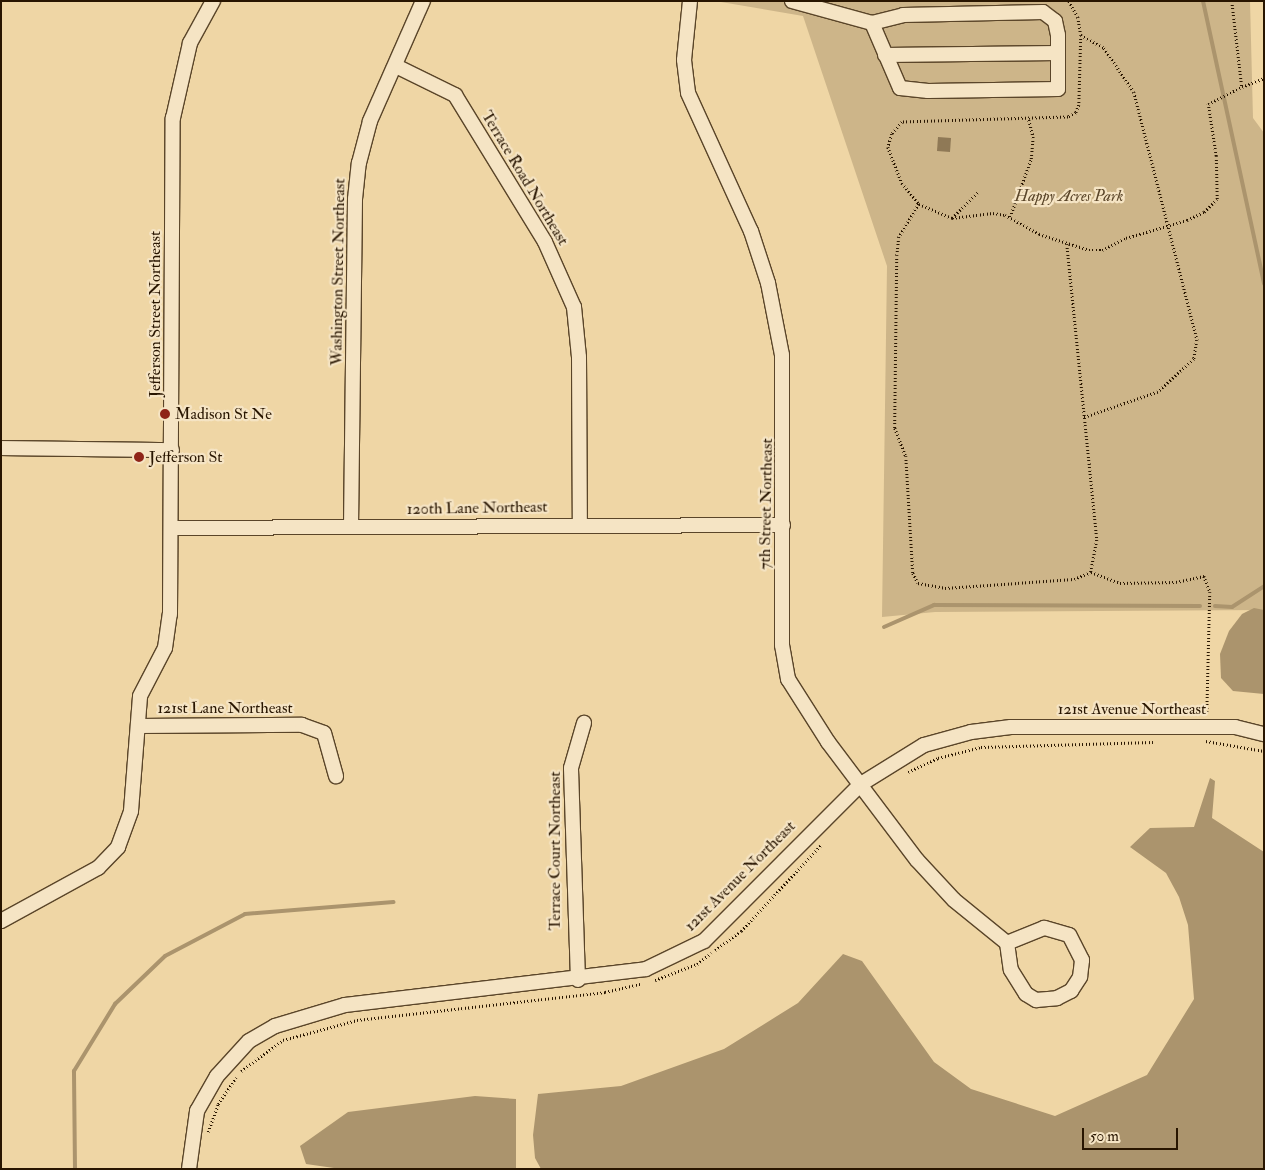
<!DOCTYPE html>
<html>
<head>
<meta charset="utf-8">
<style>
  body { margin:0 }
  #map { position:relative; width:1265px; height:1170px; overflow:hidden; background:#efd6a5; font-family:"IM FELL Double Pica",serif }
  div>[style] { position:absolute }
  .green>* { inset:0; background:#cdb589 }
  .water>* { inset:0; background:#ab946d }
  .stream>* { height:4px; margin:-2px; padding:0 2px; transform-origin:2px; border-radius:2px; background:#ab946d }
  .building>* { inset:0; background:#8f7956 }
  .path>* { height:2.5px; margin-top:-1.25px; transform-origin:0; background:repeating-linear-gradient(90deg,#281500 0 1px,transparent 0 3.5px) }
  .roads { filter:drop-shadow(1px 0 #5a4529) drop-shadow(-1px 0 #5a4529) drop-shadow(0 1px #5a4529) drop-shadow(0 -1px #5a4529) }
  .minor>* { height:14px; margin:-7px; padding:0 7px; transform-origin:7px; border-radius:7px; background:#f5e4c4 }
  .dots>* { width:14px; height:14px; translate:-50% -50%; box-sizing:border-box; border:2px solid #f5e4c4; border-radius:50% }
  span { translate:-50% -50%; white-space:nowrap; text-align:center; line-height:1.15; -webkit-text-stroke:4.5px #f5e4c4; paint-order:stroke }
  .street-label { font-size:16px; color:#281500 }
  .park-label { font-size:16px; color:#5a4529; font-style:italic }
  .poi-label { font-size:16px; color:#281500 }
  .left { translate:0 -50%; text-align:left }
  .frame { position:absolute; inset:0; border:2px solid #281500; pointer-events:none }
  .scale { position:absolute; left:1082px; top:1128px; width:96px; height:22px; box-sizing:border-box; border:2px solid #281500; border-top:0; padding-left:6px; font-size:15px; line-height:18px; white-space:nowrap; color:#281500; -webkit-text-stroke:4px #f5e4c4; paint-order:stroke }
</style>
</head>
<body>
<div id="map">
  <div class="green">
    <div style="clip-path:polygon(715px 1px,1250px 1px,1253px 118px,1264px 133px,1264px 610px,935px 612px,882px 617px,887px 266px,803px 16px)"></div>
  </div>
  <div class="water">
    <div style="clip-path:polygon(1254px 608px,1264px 610px,1264px 694px,1233px 691px,1221px 678px,1220px 654px,1229px 631px,1242px 614px)"></div>
    <div style="clip-path:polygon(1210px 778px,1215px 781px,1212px 818px,1264px 852px,1264px 1169px,541px 1169px,535px 1158px,533px 1135px,538px 1094px,621px 1086px,724px 1049px,798px 1003px,843px 954px,862px 961px,934px 1062px,971px 1089px,1055px 1116px,1147px 1075px,1194px 999px,1188px 925px,1179px 897px,1166px 873px,1130px 847px,1150px 828px,1194px 827px)"></div>
    <div style="clip-path:polygon(475px 1096px,516px 1099px,516px 1169px,341px 1169px,306px 1164px,300px 1146px,348px 1112px)"></div>
  </div>
  <div class="stream">
    <div style="left:1203px;top:1px;width:289px;rotate:77.8deg"></div>
    <div style="left:1215px;top:606px;width:17px;rotate:3deg"></div>
    <div style="left:1232px;top:607px;width:38px;rotate:-33deg"></div>
    <div style="left:884px;top:627px;width:55px;rotate:-23.7deg"></div>
    <div style="left:934px;top:605px;width:266px;rotate:0.2deg"></div>
    <div style="left:75px;top:1169px;width:98px;rotate:-90.6deg"></div>
    <div style="left:74px;top:1071px;width:79px;rotate:-58.5deg"></div>
    <div style="left:115px;top:1004px;width:69px;rotate:-43.8deg"></div>
    <div style="left:165px;top:956px;width:90px;rotate:-27.7deg"></div>
    <div style="left:245px;top:914px;width:149px;rotate:-4.6deg"></div>
  </div>
  <div class="building">
    <div style="clip-path:polygon(938px 137px,951px 138px,950px 152px,937px 151px)"></div>
  </div>
  <div class="path">
    <div style="left:1069px;top:1px;width:18px;rotate:61deg"></div>
    <div style="left:1078px;top:17px;width:18px;rotate:81deg"></div>
    <div style="left:1081px;top:35px;width:26px;rotate:29deg"></div>
    <div style="left:1104px;top:48px;width:53px;rotate:55.7deg"></div>
    <div style="left:1134px;top:92px;width:256px;rotate:75.7deg"></div>
    <div style="left:1197px;top:340px;width:19px;rotate:99deg"></div>
    <div style="left:1194px;top:359px;width:49px;rotate:137.5deg"></div>
    <div style="left:1158px;top:392px;width:79px;rotate:160.9deg"></div>
    <div style="left:1232px;top:1px;width:87px;rotate:83.4deg"></div>
    <div style="left:1242px;top:87px;width:24px;rotate:-22deg"></div>
    <div style="left:1081px;top:35px;width:70px;rotate:91.6deg"></div>
    <div style="left:1079px;top:105px;width:9px;rotate:111deg"></div>
    <div style="left:1076px;top:113px;width:9px;rotate:153deg"></div>
    <div style="left:1068px;top:117px;width:166px;rotate:178.3deg"></div>
    <div style="left:902px;top:122px;width:16px;rotate:130deg"></div>
    <div style="left:892px;top:134px;width:14px;rotate:107deg"></div>
    <div style="left:888px;top:147px;width:39px;rotate:69deg"></div>
    <div style="left:902px;top:183px;width:27px;rotate:51deg"></div>
    <div style="left:919px;top:204px;width:36px;rotate:23deg"></div>
    <div style="left:952px;top:218px;width:41px;rotate:-7deg"></div>
    <div style="left:993px;top:213px;width:12px;rotate:9deg"></div>
    <div style="left:1005px;top:215px;width:39px;rotate:29deg"></div>
    <div style="left:1039px;top:234px;width:52px;rotate:17.7deg"></div>
    <div style="left:1089px;top:250px;width:13px"></div>
    <div style="left:1102px;top:250px;width:27px;rotate:-27deg"></div>
    <div style="left:1126px;top:238px;width:64px;rotate:-16.4deg"></div>
    <div style="left:1187px;top:220px;width:19px;rotate:-25deg"></div>
    <div style="left:1204px;top:212px;width:18px;rotate:-45deg"></div>
    <div style="left:1217px;top:199px;width:43px;rotate:-91.3deg"></div>
    <div style="left:1216px;top:156px;width:53px;rotate:-98.7deg"></div>
    <div style="left:1208px;top:104px;width:38px;rotate:-27deg"></div>
    <div style="left:919px;top:204px;width:39px;rotate:121deg"></div>
    <div style="left:899px;top:237px;width:18px;rotate:96deg"></div>
    <div style="left:897px;top:255px;width:173px;rotate:90.7deg"></div>
    <div style="left:895px;top:428px;width:30px;rotate:69deg"></div>
    <div style="left:906px;top:456px;width:117px;rotate:86.6deg"></div>
    <div style="left:913px;top:573px;width:11px;rotate:63deg"></div>
    <div style="left:918px;top:583px;width:27px;rotate:10deg"></div>
    <div style="left:945px;top:588px;width:129px;rotate:-4deg"></div>
    <div style="left:1074px;top:579px;width:18px;rotate:-22deg"></div>
    <div style="left:1010px;top:217px;width:62px;rotate:-70.1deg"></div>
    <div style="left:1031px;top:159px;width:21px;rotate:-85deg"></div>
    <div style="left:1033px;top:138px;width:21px;rotate:-104deg"></div>
    <div style="left:952px;top:218px;width:38px;rotate:-45deg"></div>
    <div style="left:1067px;top:244px;width:298px;rotate:84.2deg"></div>
    <div style="left:1097px;top:540px;width:33px;rotate:101deg"></div>
    <div style="left:1091px;top:572px;width:31px;rotate:21deg"></div>
    <div style="left:1120px;top:583px;width:56px;rotate:-1deg"></div>
    <div style="left:1176px;top:582px;width:29px;rotate:-12deg"></div>
    <div style="left:1204px;top:576px;width:17px;rotate:69deg"></div>
    <div style="left:1210px;top:592px;width:122px;rotate:91.4deg"></div>
    <div style="left:1206px;top:741px;width:59px;rotate:9.8deg"></div>
    <div style="left:908px;top:772px;width:33px;rotate:-25deg"></div>
    <div style="left:938px;top:758px;width:44px;rotate:-14.3deg"></div>
    <div style="left:981px;top:747px;width:172px;rotate:-1.7deg"></div>
    <div style="left:715px;top:950px;width:32px;rotate:-36deg"></div>
    <div style="left:741px;top:931px;width:117px;rotate:-47.1deg"></div>
    <div style="left:655px;top:980px;width:45px;rotate:-20.9deg"></div>
    <div style="left:697px;top:964px;width:18px;rotate:-38deg"></div>
    <div style="left:241px;top:1071px;width:52px;rotate:-36.4deg"></div>
    <div style="left:283px;top:1040px;width:77px;rotate:-15.1deg"></div>
    <div style="left:357px;top:1020px;width:250px;rotate:-6.4deg"></div>
    <div style="left:605px;top:992px;width:36px;rotate:-13deg"></div>
    <div style="left:208px;top:1132px;width:30px;rotate:-70deg"></div>
    <div style="left:218px;top:1104px;width:32px;rotate:-56deg"></div>
  </div>
  <div class="roads">
    <div class="minor">
      <div style="left:690px;top:1px;width:59px;rotate:95.8deg"></div>
      <div style="left:684px;top:60px;width:33px;rotate:83deg"></div>
      <div style="left:688px;top:93px;width:152px;rotate:65.5deg"></div>
      <div style="left:751px;top:231px;width:55px;rotate:71.9deg"></div>
      <div style="left:768px;top:283px;width:73px;rotate:79deg"></div>
      <div style="left:782px;top:355px;width:290px;rotate:90deg"></div>
      <div style="left:782px;top:645px;width:35px;rotate:80deg"></div>
      <div style="left:788px;top:679px;width:75px;rotate:57.6deg"></div>
      <div style="left:828px;top:742px;width:148px;rotate:53deg"></div>
      <div style="left:917px;top:860px;width:54px;rotate:47.2deg"></div>
      <div style="left:954px;top:900px;width:68px;rotate:39.1deg"></div>
      <div style="left:1007px;top:943px;width:27px;rotate:82deg"></div>
      <div style="left:1011px;top:970px;width:28px;rotate:58deg"></div>
      <div style="left:1026px;top:994px;width:12px;rotate:31deg"></div>
      <div style="left:1036px;top:1000px;width:21px;rotate:-5deg"></div>
      <div style="left:1057px;top:998px;width:16px;rotate:-27deg"></div>
      <div style="left:1071px;top:991px;width:17px;rotate:-57deg"></div>
      <div style="left:1080px;top:977px;width:17px;rotate:-83deg"></div>
      <div style="left:1082px;top:960px;width:28px;rotate:-117deg"></div>
      <div style="left:1069px;top:935px;width:26px;rotate:-164deg"></div>
      <div style="left:1044px;top:928px;width:40px;rotate:158deg"></div>
      <div style="left:792px;top:1px;width:83px;rotate:15.4deg"></div>
      <div style="left:872px;top:23px;width:32px;rotate:-14deg"></div>
      <div style="left:903px;top:15px;width:140px;rotate:-1.2deg"></div>
      <div style="left:1043px;top:12px;width:15px;rotate:37deg"></div>
      <div style="left:1055px;top:21px;width:14px;rotate:78deg"></div>
      <div style="left:1058px;top:35px;width:54px;rotate:90deg"></div>
      <div style="left:1058px;top:89px;width:130px;rotate:179.1deg"></div>
      <div style="left:928px;top:91px;width:28px;rotate:-174deg"></div>
      <div style="left:900px;top:88px;width:71px;rotate:-113.3deg"></div>
      <div style="left:885px;top:55px;width:173px;rotate:-0.7deg"></div>
      <div style="left:396px;top:66px;width:66px;rotate:26.2deg"></div>
      <div style="left:455px;top:95px;width:172px;rotate:58.5deg"></div>
      <div style="left:545px;top:242px;width:71px;rotate:66deg"></div>
      <div style="left:574px;top:307px;width:50px;rotate:84.3deg"></div>
      <div style="left:579px;top:357px;width:167px;rotate:89.7deg"></div>
      <div style="left:1px;top:448px;width:171px;rotate:0.7deg"></div>
      <div style="left:351px;top:527px;width:328px;rotate:-89.3deg"></div>
      <div style="left:355px;top:199px;width:36px;rotate:-84deg"></div>
      <div style="left:359px;top:163px;width:43px;rotate:-75.3deg"></div>
      <div style="left:370px;top:121px;width:131px;rotate:-66.2deg"></div>
      <div style="left:171px;top:528px;width:612px;rotate:-0.28deg"></div>
      <div style="left:139px;top:726px;width:163px;rotate:-0.4deg"></div>
      <div style="left:302px;top:725px;width:23px;rotate:20deg"></div>
      <div style="left:324px;top:733px;width:45px;rotate:74.4deg"></div>
      <div style="left:1px;top:921px;width:111px;rotate:-28.7deg"></div>
      <div style="left:98px;top:868px;width:29px;rotate:-46deg"></div>
      <div style="left:118px;top:847px;width:38px;rotate:-70deg"></div>
      <div style="left:131px;top:811px;width:115px;rotate:-85.5deg"></div>
      <div style="left:140px;top:696px;width:54px;rotate:-62.5deg"></div>
      <div style="left:165px;top:648px;width:34px;rotate:-82deg"></div>
      <div style="left:170px;top:614px;width:496px;rotate:-89.7deg"></div>
      <div style="left:173px;top:118px;width:77px;rotate:-77.2deg"></div>
      <div style="left:190px;top:43px;width:48px;rotate:-61.3deg"></div>
      <div style="left:578px;top:980px;width:212px;rotate:-91.9deg"></div>
      <div style="left:571px;top:768px;width:47px;rotate:-73.9deg"></div>
      <div style="left:189px;top:1169px;width:59px;rotate:-82.1deg"></div>
      <div style="left:197px;top:1111px;width:40px;rotate:-60.3deg"></div>
      <div style="left:217px;top:1076px;width:47px;rotate:-47.6deg"></div>
      <div style="left:249px;top:1041px;width:30px;rotate:-30deg"></div>
      <div style="left:275px;top:1026px;width:73px;rotate:-16.7deg"></div>
      <div style="left:345px;top:1005px;width:303px;rotate:-6.8deg"></div>
      <div style="left:646px;top:969px;width:64px;rotate:-25.8deg"></div>
      <div style="left:704px;top:941px;width:222px;rotate:-45deg"></div>
      <div style="left:861px;top:784px;width:74px;rotate:-31.8deg"></div>
      <div style="left:924px;top:745px;width:49px;rotate:-15.5deg"></div>
      <div style="left:971px;top:732px;width:40px;rotate:-7.1deg"></div>
      <div style="left:1011px;top:727px;width:224px"></div>
      <div style="left:1235px;top:727px;width:30px;rotate:14deg"></div>
    </div>
  </div>
  <div class="dots">
    <div style="left:165px;top:414px;background:#8f2418"></div>
    <div style="left:139px;top:457px;background:#8f2418"></div>
  </div>
  <div class="street-label">
    <span style="left:525px;top:178px;rotate:59deg">Terrace Road Northeast</span>
    <span style="left:338px;top:272px;rotate:-89deg">Washington Street Northeast</span>
    <span style="left:155px;top:314px;rotate:-90deg">Jefferson Street Northeast</span>
    <span style="left:766px;top:504px;rotate:-89deg">7th Street Northeast</span>
    <span style="left:477px;top:508px;rotate:-1deg">120th Lane Northeast</span>
    <span style="left:225px;top:708px">121st Lane Northeast</span>
    <span style="left:1132px;top:709px">121st Avenue Northeast</span>
    <span style="left:555px;top:851px;rotate:-90deg">Terrace Court Northeast</span>
    <span style="left:740px;top:876px;rotate:-45deg">121st Avenue Northeast</span>
  </div>
  <div class="park-label">
    <span style="left:1069px;top:196px">Happy Acres Park</span>
  </div>
  <div class="poi-label">
    <span class="left" style="left:175px;top:414px">Madison St Ne</span>
    <span class="left" style="left:149px;top:457px">Jefferson St</span>
  </div>
  <div class="frame"></div>
  <div class="scale">50 m</div>
</div>
</body>
</html>
